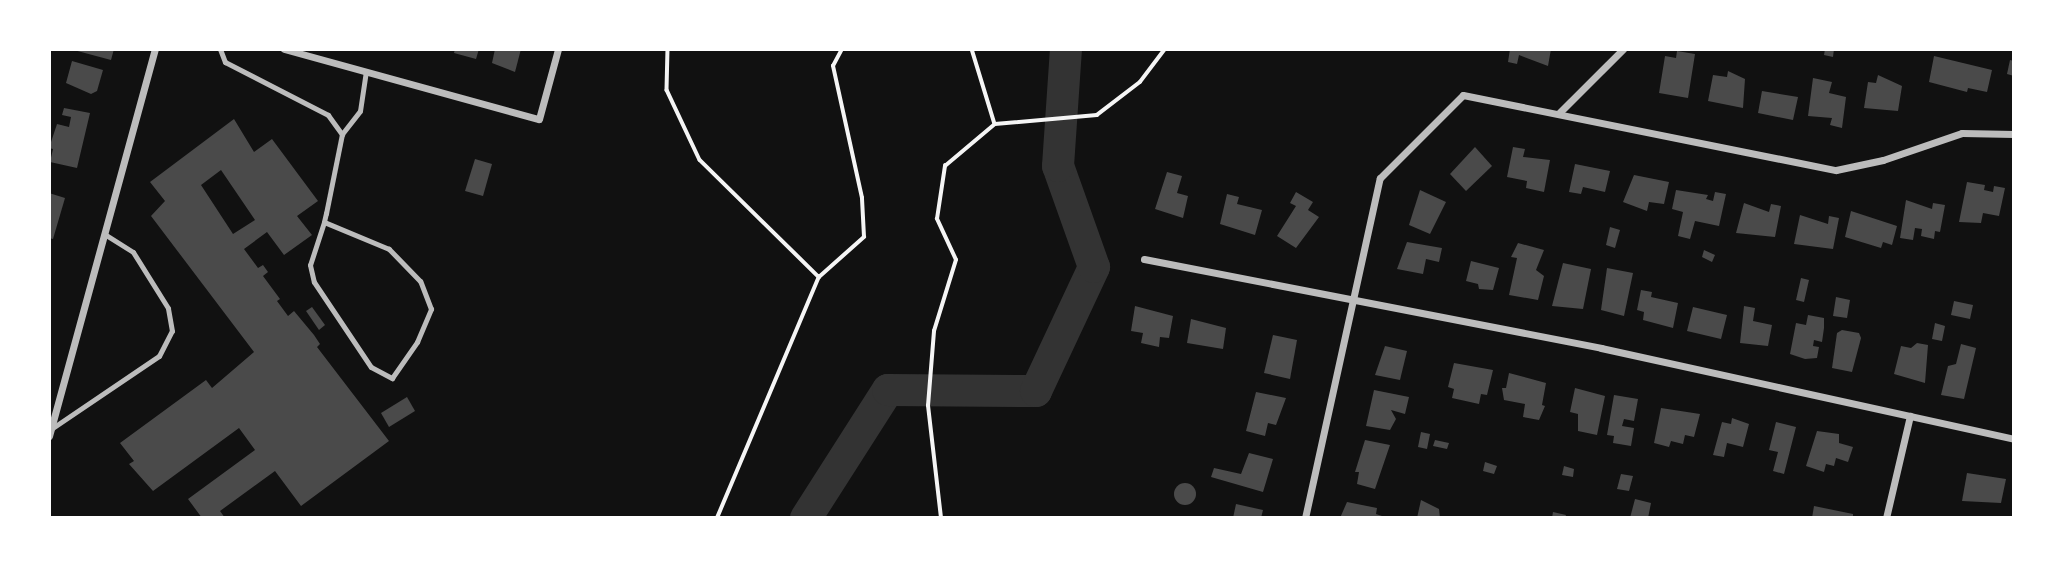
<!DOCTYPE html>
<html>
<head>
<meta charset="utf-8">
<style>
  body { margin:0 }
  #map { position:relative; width:2063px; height:567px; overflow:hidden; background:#111; font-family:"DM Sans",sans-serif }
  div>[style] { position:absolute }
  .river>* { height:32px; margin:-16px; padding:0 16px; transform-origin:16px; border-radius:16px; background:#333 }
  .building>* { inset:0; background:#4a4a4a }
  .round { border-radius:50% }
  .path>* { height:3.5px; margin:-1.75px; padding:0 1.75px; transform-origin:1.75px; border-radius:1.75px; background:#f5f5f5 }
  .service>* { height:5px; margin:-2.5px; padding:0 2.5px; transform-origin:2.5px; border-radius:2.5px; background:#bcbcbc }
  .minor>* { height:7px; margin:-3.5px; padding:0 3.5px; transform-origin:3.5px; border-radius:3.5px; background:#bcbcbc }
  span { translate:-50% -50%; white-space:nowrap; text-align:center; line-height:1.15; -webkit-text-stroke:5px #fff; paint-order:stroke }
  .frame { position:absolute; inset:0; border:51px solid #fff; pointer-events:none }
</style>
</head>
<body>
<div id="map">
  <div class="river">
    <div style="left:806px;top:518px;width:152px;rotate:-57.4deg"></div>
    <div style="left:888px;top:390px;width:148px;rotate:0.4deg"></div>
    <div style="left:1036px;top:391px;width:137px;rotate:-64.9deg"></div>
    <div style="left:1094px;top:267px;width:107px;rotate:-109.6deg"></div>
    <div style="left:1058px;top:166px;width:117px;rotate:-86.1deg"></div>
  </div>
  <div class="building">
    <div style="clip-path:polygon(70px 49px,114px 49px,111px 60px)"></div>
    <div style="clip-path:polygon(455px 49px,479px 49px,476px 59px,454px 53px)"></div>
    <div style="clip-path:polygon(495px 49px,521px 49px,515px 72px,492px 63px)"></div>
    <div style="clip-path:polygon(1510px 49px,1551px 49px,1548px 66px,1519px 55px,1517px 64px,1508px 62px)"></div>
    <div style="clip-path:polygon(1825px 49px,1834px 49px,1833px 57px,1824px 55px)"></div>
    <div style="clip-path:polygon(1677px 51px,1695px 54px,1688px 98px,1659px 93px,1665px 56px,1676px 58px)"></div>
    <div style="clip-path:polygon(1934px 56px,1992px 70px,1987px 92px,1968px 88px,1967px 92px,1929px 82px)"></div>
    <div style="clip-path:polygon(2010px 60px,2014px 61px,2014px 76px,2007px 74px)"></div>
    <div style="clip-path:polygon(72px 61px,103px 70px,97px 91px,91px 94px,66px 83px)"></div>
    <div style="clip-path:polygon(1728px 71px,1745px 79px,1743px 108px,1708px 101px,1713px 75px,1727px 77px)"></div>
    <div style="clip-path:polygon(1878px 75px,1902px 86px,1898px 111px,1864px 108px,1868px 82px,1876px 83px)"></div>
    <div style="clip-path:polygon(1813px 78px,1832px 82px,1829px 93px,1846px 97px,1842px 128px,1830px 125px,1832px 118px,1808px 116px)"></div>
    <div style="clip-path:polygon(1762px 91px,1798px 97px,1793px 120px,1758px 113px)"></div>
    <div style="clip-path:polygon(64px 108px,90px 113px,77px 168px,50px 162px,53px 149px,49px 148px,57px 124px,69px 127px,71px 117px,62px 115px)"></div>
    <div style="clip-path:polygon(evenodd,234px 119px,254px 152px,272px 139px,318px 201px,297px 216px,312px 235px,284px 255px,267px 232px,244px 249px,258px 268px,263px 265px,268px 272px,263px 276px,280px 299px,277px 301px,288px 316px,294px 311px,314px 335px,320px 344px,317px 347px,389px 441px,301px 506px,275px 471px,220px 511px,225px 518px,202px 518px,188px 499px,255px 450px,239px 428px,153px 491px,129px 464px,134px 461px,120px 443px,206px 380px,212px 388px,254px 352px,151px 216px,165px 201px,150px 182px,234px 119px,221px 170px,255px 220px,233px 234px,201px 185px,221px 170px)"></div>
    <div style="clip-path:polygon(1475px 147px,1492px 166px,1466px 191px,1450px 174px)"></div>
    <div style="clip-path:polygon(1513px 147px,1525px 149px,1523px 157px,1550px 160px,1544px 192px,1526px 188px,1527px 181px,1507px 177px)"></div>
    <div style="clip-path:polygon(475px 159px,492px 164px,483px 196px,465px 191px)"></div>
    <div style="clip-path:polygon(1575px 164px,1610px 171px,1605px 192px,1583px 187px,1581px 194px,1569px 192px)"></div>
    <div style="clip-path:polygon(1167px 172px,1182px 176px,1177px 193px,1188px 196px,1183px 218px,1155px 209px)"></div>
    <div style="clip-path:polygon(1634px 175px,1669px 182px,1664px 204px,1649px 202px,1647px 211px,1623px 202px)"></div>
    <div style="clip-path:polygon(1967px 182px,1985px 185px,1984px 190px,1993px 192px,1994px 186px,2005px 188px,1999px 216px,1983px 213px,1981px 223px,1959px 222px)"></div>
    <div style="clip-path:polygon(1420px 190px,1446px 202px,1430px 234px,1409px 225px)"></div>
    <div style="clip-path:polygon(1676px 190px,1708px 195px,1706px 199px,1713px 201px,1715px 192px,1726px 194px,1719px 226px,1695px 221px,1690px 239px,1678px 236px,1683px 212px,1672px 209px)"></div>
    <div style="clip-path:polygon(1296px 192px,1313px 202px,1308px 210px,1319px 217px,1296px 248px,1277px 236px,1296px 206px,1290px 203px)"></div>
    <div style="clip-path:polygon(49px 193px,65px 198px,53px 239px,49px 238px)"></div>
    <div style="clip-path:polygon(1227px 194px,1239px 197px,1237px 204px,1262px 210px,1255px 235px,1220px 224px)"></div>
    <div style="clip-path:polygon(1906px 200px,1932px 209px,1933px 203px,1945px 205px,1940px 232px,1935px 231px,1934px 239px,1921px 236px,1922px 229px,1915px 228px,1913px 240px,1900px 238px)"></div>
    <div style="clip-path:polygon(1744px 203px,1769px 212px,1771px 204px,1781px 206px,1775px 237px,1736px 233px)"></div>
    <div style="clip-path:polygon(1851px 211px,1897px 226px,1892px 245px,1883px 242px,1881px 248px,1845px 237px)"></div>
    <div style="clip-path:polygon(1800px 215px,1828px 224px,1829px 216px,1839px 218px,1833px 249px,1794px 244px)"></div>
    <div style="clip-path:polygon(1610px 227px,1620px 230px,1615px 248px,1606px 245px)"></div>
    <div style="clip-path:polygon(1407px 242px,1442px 248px,1439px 262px,1426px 259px,1423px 274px,1397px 269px)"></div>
    <div style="clip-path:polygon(1518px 243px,1544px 250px,1536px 270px,1544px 276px,1538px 300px,1509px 295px,1517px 258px,1511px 257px)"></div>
    <div style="clip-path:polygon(1704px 250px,1715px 255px,1712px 262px,1702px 257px)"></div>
    <div style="clip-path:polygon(1471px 261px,1499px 268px,1493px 290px,1479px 289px,1478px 284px,1466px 281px)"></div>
    <div style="clip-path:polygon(1563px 263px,1591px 269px,1583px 309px,1552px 306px)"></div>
    <div style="clip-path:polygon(1607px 268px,1633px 273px,1624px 316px,1601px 310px)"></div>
    <div style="clip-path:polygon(1801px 278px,1809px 280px,1804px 302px,1796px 300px)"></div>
    <div style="clip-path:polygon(1641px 290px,1652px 292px,1651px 297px,1678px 303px,1673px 328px,1643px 320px,1644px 312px,1637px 310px)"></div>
    <div style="clip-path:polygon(1836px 297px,1850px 300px,1847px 318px,1833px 316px)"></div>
    <div style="clip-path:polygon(1954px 301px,1973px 305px,1970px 319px,1951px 315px)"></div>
    <div style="clip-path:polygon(1135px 306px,1173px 316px,1169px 338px,1160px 337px,1159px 347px,1141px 343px,1143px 333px,1131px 331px)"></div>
    <div style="clip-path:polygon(1744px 306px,1755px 308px,1753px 321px,1772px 325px,1768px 346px,1740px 343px)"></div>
    <div style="clip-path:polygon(312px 307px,325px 325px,319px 330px,306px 311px)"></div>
    <div style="clip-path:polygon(1693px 307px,1727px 315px,1721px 339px,1687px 331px)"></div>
    <div style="clip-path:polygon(1808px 315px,1824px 318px,1824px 328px,1822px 342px,1814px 340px,1813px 346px,1819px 347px,1817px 358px,1805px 359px,1790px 354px,1796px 323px,1806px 325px)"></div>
    <div style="clip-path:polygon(1191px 319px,1226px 328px,1223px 349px,1187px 343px)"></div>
    <div style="clip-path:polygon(1935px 323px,1945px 326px,1942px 341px,1932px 339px)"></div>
    <div style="clip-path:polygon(1842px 330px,1859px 333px,1861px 338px,1852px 372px,1832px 368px,1837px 333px)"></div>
    <div style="clip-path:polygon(1273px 335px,1297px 340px,1290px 379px,1264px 373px)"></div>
    <div style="clip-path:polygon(1917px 343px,1928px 345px,1925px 383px,1894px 374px,1901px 346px,1911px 348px)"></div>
    <div style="clip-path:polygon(1961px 344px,1976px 348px,1964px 399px,1941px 395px,1948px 366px,1956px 364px)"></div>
    <div style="clip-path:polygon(1385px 346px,1407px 351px,1400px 380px,1375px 375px)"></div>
    <div style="clip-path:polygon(1454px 363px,1493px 370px,1487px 395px,1481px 394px,1479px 404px,1452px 398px,1454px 389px,1448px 387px)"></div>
    <div style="clip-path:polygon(1509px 373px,1546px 383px,1542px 405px,1545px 406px,1539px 420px,1523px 417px,1525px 404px,1504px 400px,1502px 388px,1506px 388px)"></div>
    <div style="clip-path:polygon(1575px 388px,1605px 396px,1597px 435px,1578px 431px,1578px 414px,1570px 412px)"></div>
    <div style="clip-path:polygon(1374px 390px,1409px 397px,1405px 414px,1391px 410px,1396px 419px,1390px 430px,1366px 426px)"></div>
    <div style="clip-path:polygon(1256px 392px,1286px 398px,1276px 425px,1268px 423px,1265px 436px,1246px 431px)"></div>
    <div style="clip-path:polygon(1614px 395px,1638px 399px,1634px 421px,1624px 419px,1622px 426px,1634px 428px,1631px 446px,1613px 443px,1614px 436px,1607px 435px)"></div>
    <div style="clip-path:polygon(407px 397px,415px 411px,389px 427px,381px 413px)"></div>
    <div style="clip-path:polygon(1661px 408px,1700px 414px,1694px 437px,1685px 435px,1683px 444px,1671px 441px,1669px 447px,1654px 443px)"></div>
    <div style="clip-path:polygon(1732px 418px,1749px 424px,1743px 447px,1727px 443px,1724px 457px,1713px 455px,1722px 422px,1731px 424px)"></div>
    <div style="clip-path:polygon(1776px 422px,1796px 427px,1784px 474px,1773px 471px,1778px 452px,1769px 450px)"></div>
    <div style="clip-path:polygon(1817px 431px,1839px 434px,1839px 443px,1853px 447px,1848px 462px,1836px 458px,1834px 466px,1826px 464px,1824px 472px,1806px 466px)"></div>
    <div style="clip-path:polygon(1421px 432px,1430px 434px,1427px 449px,1418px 447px)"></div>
    <div style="clip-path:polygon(1365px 440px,1390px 445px,1375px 489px,1357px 484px,1359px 472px,1355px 472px)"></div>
    <div style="clip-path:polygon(1435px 440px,1449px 443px,1447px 449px,1433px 446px)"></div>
    <div style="clip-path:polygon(1249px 453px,1273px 459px,1263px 492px,1211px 477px,1214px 468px,1241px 474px)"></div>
    <div style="clip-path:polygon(1485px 462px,1497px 466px,1494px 474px,1483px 471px)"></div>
    <div style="clip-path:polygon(1564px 466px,1574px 469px,1573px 477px,1562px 475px)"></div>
    <div style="clip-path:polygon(1967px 473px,2006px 479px,2001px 503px,1962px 501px)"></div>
    <div style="clip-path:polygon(1621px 474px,1633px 476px,1629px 491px,1617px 489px)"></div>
    <div class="round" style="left:1174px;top:483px;width:22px;height:22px"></div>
    <div style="clip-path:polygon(1635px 499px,1651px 503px,1648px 518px,1630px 518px)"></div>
    <div style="clip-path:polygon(1421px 500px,1439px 509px,1440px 518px,1417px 518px)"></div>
    <div style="clip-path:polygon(1347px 502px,1377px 508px,1376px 514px,1388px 518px,1340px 518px)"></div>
    <div style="clip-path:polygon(1236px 504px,1263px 510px,1261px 518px,1233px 518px)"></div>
    <div style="clip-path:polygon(1814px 506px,1853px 514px,1853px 518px,1812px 518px)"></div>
    <div style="clip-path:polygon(1553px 512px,1566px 515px,1565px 518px,1552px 518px)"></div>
  </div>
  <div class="path">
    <div style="left:668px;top:49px;width:41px;rotate:91.4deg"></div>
    <div style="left:667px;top:90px;width:77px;rotate:64.8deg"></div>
    <div style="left:700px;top:160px;width:167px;rotate:44.5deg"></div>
    <div style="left:972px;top:49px;width:78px;rotate:73deg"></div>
    <div style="left:717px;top:518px;width:262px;rotate:-67.1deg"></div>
    <div style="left:819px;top:277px;width:60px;rotate:-41.6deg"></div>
    <div style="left:864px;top:237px;width:39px;rotate:-93deg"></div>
    <div style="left:862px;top:198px;width:135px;rotate:-102.4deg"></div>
    <div style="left:833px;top:66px;width:19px;rotate:-62deg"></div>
    <div style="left:941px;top:518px;width:113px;rotate:-96.6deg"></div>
    <div style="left:928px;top:406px;width:75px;rotate:-85.4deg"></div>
    <div style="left:934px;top:331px;width:74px;rotate:-72.8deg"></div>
    <div style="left:956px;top:260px;width:45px;rotate:-114.9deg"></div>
    <div style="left:937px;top:219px;width:54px;rotate:-81.4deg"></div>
    <div style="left:945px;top:166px;width:65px;rotate:-40deg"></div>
    <div style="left:995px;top:124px;width:102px;rotate:-5deg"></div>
    <div style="left:1097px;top:115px;width:54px;rotate:-37.5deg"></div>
    <div style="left:1140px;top:82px;width:41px;rotate:-52.9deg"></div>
  </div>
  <div class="service">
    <div style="left:220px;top:49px;width:14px;rotate:69deg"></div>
    <div style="left:225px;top:62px;width:116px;rotate:27.2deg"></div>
    <div style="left:328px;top:115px;width:24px;rotate:54deg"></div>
    <div style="left:342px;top:134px;width:81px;rotate:101.4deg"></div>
    <div style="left:326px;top:213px;width:9px;rotate:103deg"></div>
    <div style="left:324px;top:222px;width:45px;rotate:108deg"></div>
    <div style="left:310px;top:265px;width:17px;rotate:77deg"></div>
    <div style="left:314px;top:282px;width:102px;rotate:56.2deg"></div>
    <div style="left:371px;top:367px;width:24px;rotate:28deg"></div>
    <div style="left:392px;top:378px;width:44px;rotate:-55.2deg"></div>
    <div style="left:417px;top:342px;width:36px;rotate:-67deg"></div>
    <div style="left:431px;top:309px;width:30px;rotate:-111deg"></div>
    <div style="left:420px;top:281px;width:45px;rotate:-134.1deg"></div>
    <div style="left:389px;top:249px;width:70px;rotate:-157.4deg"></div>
    <div style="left:342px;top:134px;width:29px;rotate:-52deg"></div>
    <div style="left:360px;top:111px;width:40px;rotate:-81.5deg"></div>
    <div style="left:51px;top:429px;width:130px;rotate:-34.1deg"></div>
    <div style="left:159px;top:356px;width:28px;rotate:-63deg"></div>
    <div style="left:172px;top:331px;width:23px;rotate:-100deg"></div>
    <div style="left:168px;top:308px;width:66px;rotate:-122deg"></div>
    <div style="left:133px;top:252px;width:34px;rotate:-148deg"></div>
  </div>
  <div class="minor">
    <div style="left:284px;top:49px;width:264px;rotate:15.4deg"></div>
    <div style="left:539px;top:119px;width:73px;rotate:-74.8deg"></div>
    <div style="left:1559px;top:113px;width:91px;rotate:-45deg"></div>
    <div style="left:1144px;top:259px;width:466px;rotate:11deg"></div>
    <div style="left:1601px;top:348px;width:423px;rotate:12.4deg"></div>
    <div style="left:49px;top:436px;width:401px;rotate:-74.7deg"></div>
    <div style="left:1305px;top:518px;width:348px;rotate:-77.6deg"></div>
    <div style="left:1380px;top:178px;width:117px;rotate:-45deg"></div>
    <div style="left:1463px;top:95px;width:380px;rotate:11.4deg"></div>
    <div style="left:1836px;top:170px;width:48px;rotate:-12deg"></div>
    <div style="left:1883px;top:160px;width:83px;rotate:-18.9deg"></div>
    <div style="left:1962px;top:133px;width:52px;rotate:1.1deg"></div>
    <div style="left:1886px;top:518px;width:105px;rotate:-76.8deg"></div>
  </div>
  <div class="frame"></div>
</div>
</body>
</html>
